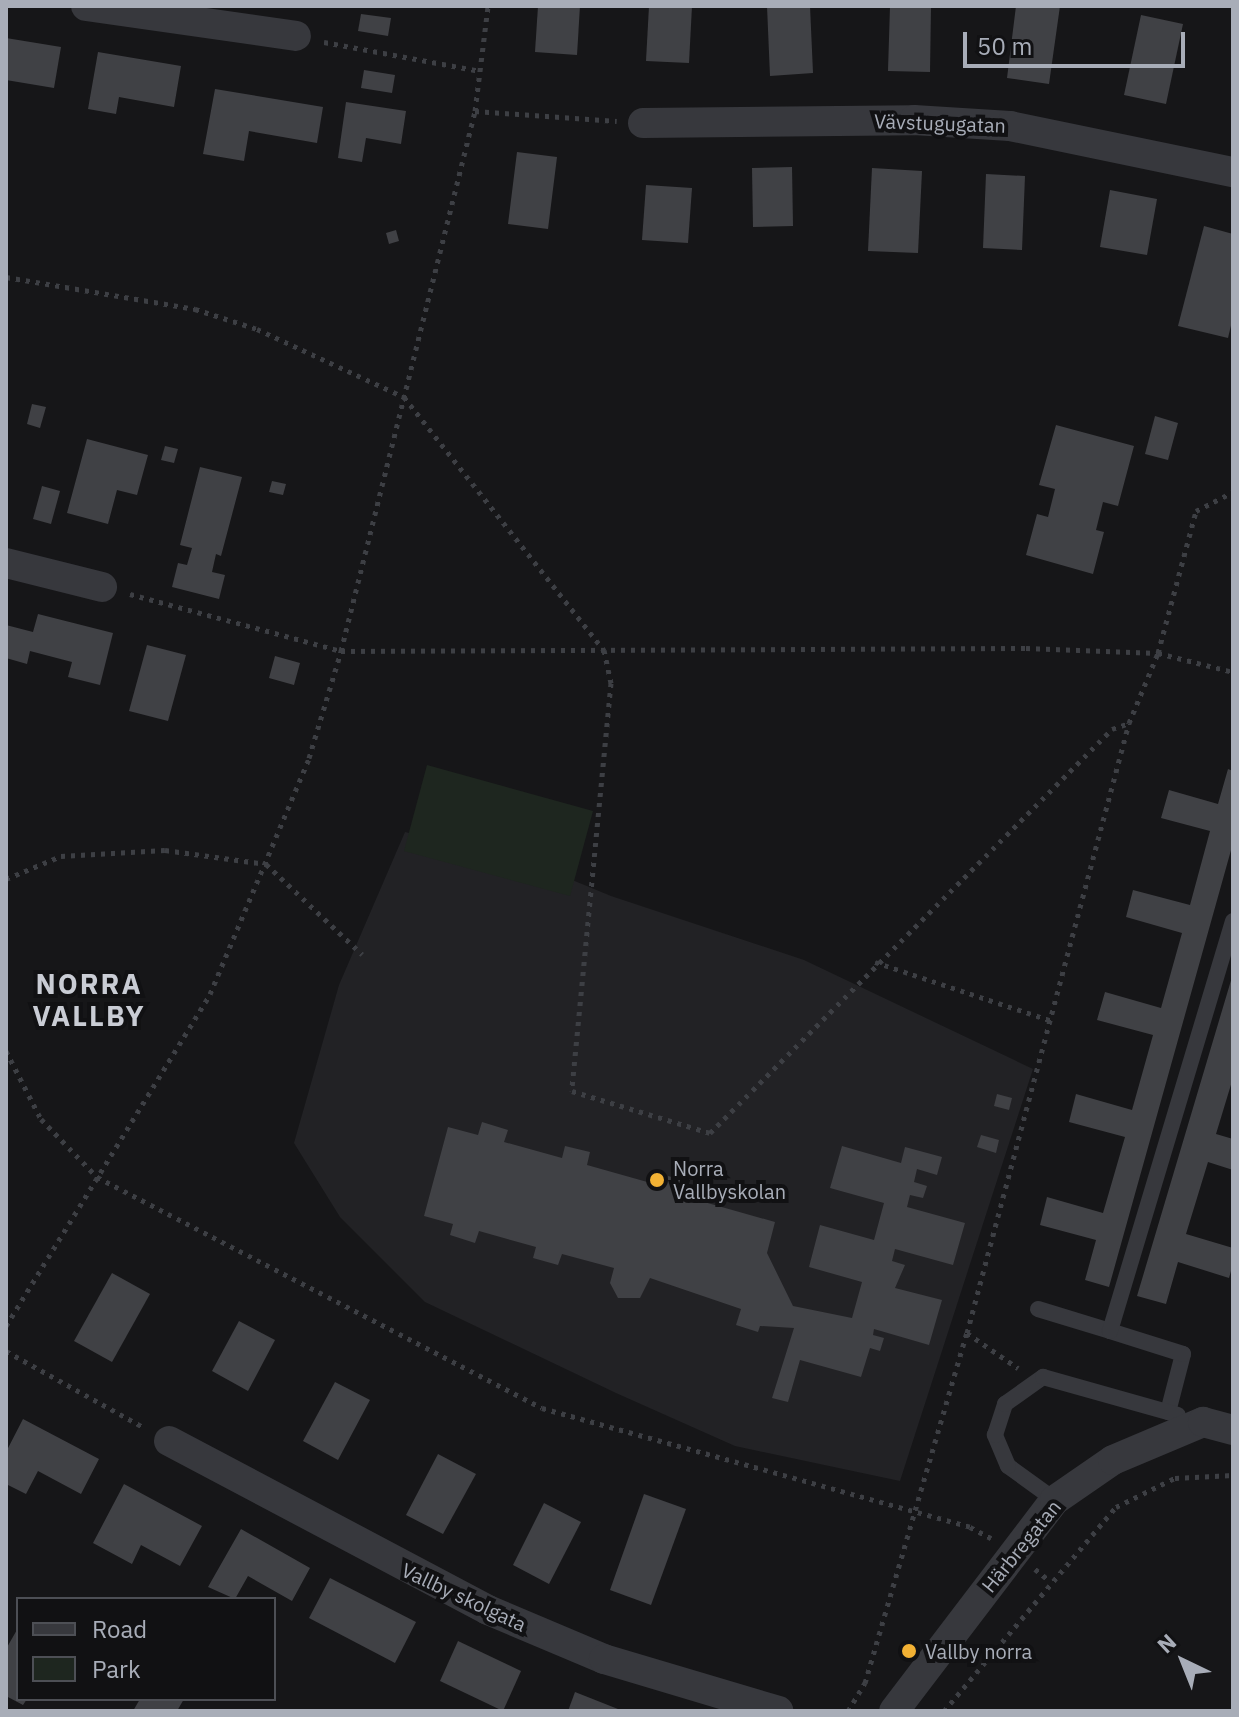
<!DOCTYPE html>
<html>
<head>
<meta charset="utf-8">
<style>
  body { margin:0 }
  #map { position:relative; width:1239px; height:1717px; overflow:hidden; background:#161618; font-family:"IBM Plex Sans",sans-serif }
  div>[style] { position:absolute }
  .built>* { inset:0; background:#222225 }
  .green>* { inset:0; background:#1e261f }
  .building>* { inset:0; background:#404145 }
  .path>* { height:5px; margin-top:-2.5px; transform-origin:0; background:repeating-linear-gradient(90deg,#3d3f44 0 4px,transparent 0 10px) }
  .service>* { height:16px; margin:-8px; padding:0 8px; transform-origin:8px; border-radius:8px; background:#37383d }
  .minor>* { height:30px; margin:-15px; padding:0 15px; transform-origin:15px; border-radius:15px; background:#37383d }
  .dots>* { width:22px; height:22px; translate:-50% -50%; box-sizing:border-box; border:4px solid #111113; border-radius:50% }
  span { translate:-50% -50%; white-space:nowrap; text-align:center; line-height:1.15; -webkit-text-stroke:8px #111113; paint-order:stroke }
  .street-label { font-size:20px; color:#a8adb8 }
  .poi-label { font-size:20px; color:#a8adb8 }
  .left { translate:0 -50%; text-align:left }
  .district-label { font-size:28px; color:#c9ccd4; font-weight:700; letter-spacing:2px }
  .frame { position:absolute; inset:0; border:8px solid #a8adb8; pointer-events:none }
  .legend { position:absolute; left:16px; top:1597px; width:260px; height:104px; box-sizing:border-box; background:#111113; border:2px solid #4d4f55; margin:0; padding:10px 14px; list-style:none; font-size:24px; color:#a8adb8 }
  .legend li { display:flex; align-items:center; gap:16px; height:40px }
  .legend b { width:40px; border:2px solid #4d4f55 }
  .north { position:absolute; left:1143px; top:1621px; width:80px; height:80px; -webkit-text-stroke:6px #111113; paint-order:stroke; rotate:317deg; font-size:22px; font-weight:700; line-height:32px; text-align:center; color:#a8adb8 }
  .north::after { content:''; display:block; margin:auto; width:28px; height:36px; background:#a8adb8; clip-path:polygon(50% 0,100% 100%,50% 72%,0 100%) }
  .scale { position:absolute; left:963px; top:32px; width:222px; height:36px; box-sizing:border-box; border:4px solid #a8adb8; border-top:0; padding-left:10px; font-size:24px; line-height:28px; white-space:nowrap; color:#a8adb8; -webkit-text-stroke:6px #111113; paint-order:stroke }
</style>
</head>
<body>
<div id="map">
  <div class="built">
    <div style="clip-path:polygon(405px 832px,519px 858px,611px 896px,804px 960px,1033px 1069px,900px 1481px,735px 1446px,616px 1393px,425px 1302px,340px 1217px,294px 1143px,339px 985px)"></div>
  </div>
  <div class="green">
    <div style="clip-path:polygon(427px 765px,593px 811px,570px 896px,404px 851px)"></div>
  </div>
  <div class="building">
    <div style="clip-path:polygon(538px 6px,580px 6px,577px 55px,535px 52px)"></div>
    <div style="clip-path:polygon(649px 6px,692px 6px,689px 63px,646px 61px)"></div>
    <div style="clip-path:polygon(767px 6px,810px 6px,813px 73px,770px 76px)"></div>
    <div style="clip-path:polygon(890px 6px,931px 6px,930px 72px,888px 71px)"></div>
    <div style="clip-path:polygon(1016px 6px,1060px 6px,1049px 84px,1007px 78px)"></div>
    <div style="clip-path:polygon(361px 14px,391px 18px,388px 36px,358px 31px)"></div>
    <div style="clip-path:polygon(1141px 15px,1183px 24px,1166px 104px,1124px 95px)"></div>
    <div style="clip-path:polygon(6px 38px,61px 47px,54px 88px,6px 80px)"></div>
    <div style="clip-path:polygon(98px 52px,181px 66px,174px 107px,119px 97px,116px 114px,88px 109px)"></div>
    <div style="clip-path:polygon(364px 70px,395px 75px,392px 93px,361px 88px)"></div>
    <div style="clip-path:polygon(215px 89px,323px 107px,317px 143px,249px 131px,244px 161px,203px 154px)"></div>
    <div style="clip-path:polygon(346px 102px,406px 111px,401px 144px,366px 138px,362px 162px,338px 158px)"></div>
    <div style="clip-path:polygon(517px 152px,557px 157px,548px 229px,508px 224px)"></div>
    <div style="clip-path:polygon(792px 167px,793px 226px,753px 227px,752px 168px)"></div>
    <div style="clip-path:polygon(872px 168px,922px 171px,918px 253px,868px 251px)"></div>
    <div style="clip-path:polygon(986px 174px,1025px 176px,1022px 250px,983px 248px)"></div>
    <div style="clip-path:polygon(646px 185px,692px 188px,688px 243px,642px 240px)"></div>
    <div style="clip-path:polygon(1110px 190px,1157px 199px,1147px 255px,1100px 247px)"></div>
    <div style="clip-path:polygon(1204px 226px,1233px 234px,1233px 317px,1228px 338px,1178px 326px)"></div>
    <div style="clip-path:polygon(396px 230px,399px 241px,389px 244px,386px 233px)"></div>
    <div style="clip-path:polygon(32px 404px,46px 407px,40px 428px,27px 424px)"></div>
    <div style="clip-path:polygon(1155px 416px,1178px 423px,1168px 460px,1145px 454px)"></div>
    <div style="clip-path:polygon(1056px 425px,1134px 446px,1118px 506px,1103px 502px,1096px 530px,1104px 532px,1093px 574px,1026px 555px,1037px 514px,1048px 517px,1055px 489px,1039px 485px)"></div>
    <div style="clip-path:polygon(87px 439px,148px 455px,137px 495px,117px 490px,108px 524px,67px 513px)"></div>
    <div style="clip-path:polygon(165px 446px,178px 449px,174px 463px,161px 460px)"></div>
    <div style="clip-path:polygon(200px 467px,242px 477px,221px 556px,216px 554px,212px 572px,225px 575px,219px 599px,172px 587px,178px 563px,187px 565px,192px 548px,180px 545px)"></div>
    <div style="clip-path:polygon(272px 481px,286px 484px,283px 495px,269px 492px)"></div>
    <div style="clip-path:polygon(42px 486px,60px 491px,51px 524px,33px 519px)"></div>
    <div style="clip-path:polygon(38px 614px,113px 633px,100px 685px,68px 677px,72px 662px,30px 651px,27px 664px,6px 658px,6px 625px,33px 632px)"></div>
    <div style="clip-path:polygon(147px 645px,186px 655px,168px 721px,129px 711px)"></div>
    <div style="clip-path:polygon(275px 656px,300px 663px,294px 685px,269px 678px)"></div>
    <div style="clip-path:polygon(1228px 769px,1233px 771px,1233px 843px,1109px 1287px,1085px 1280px,1096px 1240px,1040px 1225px,1047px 1197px,1103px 1213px,1125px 1137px,1069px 1122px,1076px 1094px,1132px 1110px,1153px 1035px,1097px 1020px,1105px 992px,1161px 1008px,1182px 933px,1126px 917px,1133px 890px,1190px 905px,1210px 831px,1161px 818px,1169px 790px,1218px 804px)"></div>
    <div style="clip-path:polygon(1232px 977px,1233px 1078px,1216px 1134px,1233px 1139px,1233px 1170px,1208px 1162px,1186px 1234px,1233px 1248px,1233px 1264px,1229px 1278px,1178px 1262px,1166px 1304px,1137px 1296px)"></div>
    <div style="clip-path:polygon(997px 1094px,1012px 1098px,1009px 1110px,994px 1106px)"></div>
    <div style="clip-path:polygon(482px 1122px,508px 1130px,504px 1142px,562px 1158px,565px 1146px,590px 1152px,587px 1165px,665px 1187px,668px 1176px,683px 1180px,680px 1191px,698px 1196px,697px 1200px,775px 1222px,767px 1253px,793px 1306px,852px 1318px,862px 1282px,809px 1267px,820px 1225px,874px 1240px,884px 1203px,830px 1188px,842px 1146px,901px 1163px,905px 1147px,942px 1157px,937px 1175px,917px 1169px,914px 1182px,927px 1186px,923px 1198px,910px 1195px,907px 1207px,965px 1223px,953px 1265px,895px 1249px,892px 1261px,905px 1265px,895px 1288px,942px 1300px,929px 1345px,874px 1329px,873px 1335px,884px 1338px,880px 1351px,870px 1348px,861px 1377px,800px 1360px,788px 1402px,772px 1398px,794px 1328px,760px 1326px,758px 1332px,736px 1325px,741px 1309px,650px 1278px,640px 1298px,618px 1298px,610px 1283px,614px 1268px,562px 1254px,558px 1265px,533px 1258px,536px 1247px,479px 1231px,475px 1243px,450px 1235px,453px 1224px,424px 1216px,448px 1127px,478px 1135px)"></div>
    <div style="clip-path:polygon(981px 1135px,999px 1140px,996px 1153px,977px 1147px)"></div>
    <div style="clip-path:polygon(112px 1273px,150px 1294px,112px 1362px,74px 1341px)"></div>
    <div style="clip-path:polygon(239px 1321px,275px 1340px,248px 1391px,212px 1371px)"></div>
    <div style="clip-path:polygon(335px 1382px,370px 1400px,338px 1460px,303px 1441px)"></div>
    <div style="clip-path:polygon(23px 1419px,99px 1459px,81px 1494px,38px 1471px,26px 1494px,6px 1484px,6px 1452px)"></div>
    <div style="clip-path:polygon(438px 1454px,476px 1474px,443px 1534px,406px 1515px)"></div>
    <div style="clip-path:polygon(124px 1484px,202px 1526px,180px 1566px,141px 1545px,132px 1564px,93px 1543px)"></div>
    <div style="clip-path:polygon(644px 1494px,686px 1509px,651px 1605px,610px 1590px)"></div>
    <div style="clip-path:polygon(544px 1503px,581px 1522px,549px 1584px,513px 1565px)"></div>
    <div style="clip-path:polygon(241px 1529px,310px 1568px,292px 1601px,248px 1576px,235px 1599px,208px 1587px)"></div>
    <div style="clip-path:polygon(330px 1578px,416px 1622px,395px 1663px,309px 1618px)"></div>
    <div style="clip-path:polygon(18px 1628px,18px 1699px,27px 1699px,23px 1705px,6px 1696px,6px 1649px)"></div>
    <div style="clip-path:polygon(458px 1641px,521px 1671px,503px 1711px,440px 1681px)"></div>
    <div style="clip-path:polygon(575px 1692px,623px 1711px,568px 1711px)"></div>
    <div style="clip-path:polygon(140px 1699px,184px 1699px,177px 1711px,133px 1711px)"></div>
  </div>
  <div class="path">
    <div style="left:324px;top:42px;width:159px;rotate:10.5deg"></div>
    <div style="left:475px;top:111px;width:142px;rotate:4deg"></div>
    <div style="left:6px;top:277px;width:192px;rotate:9.6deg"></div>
    <div style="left:195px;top:309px;width:65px;rotate:17.9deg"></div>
    <div style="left:257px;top:329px;width:162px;rotate:24.8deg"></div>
    <div style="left:404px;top:397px;width:323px;rotate:51.7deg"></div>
    <div style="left:604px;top:650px;width:34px;rotate:78deg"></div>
    <div style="left:611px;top:683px;width:410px;rotate:95.5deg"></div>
    <div style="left:572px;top:1091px;width:144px;rotate:16.9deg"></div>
    <div style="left:710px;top:1133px;width:570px;rotate:-45.14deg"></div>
    <div style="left:1112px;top:729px;width:18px;rotate:-19deg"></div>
    <div style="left:130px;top:594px;width:219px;rotate:15.1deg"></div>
    <div style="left:341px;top:651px;width:685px;rotate:-0.25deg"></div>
    <div style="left:1026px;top:648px;width:132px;rotate:2.2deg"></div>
    <div style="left:1158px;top:653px;width:77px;rotate:14.2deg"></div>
    <div style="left:6px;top:879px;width:60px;rotate:-22.7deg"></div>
    <div style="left:61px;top:856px;width:104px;rotate:-3.3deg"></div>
    <div style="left:165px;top:850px;width:102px;rotate:7.9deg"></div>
    <div style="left:266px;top:864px;width:132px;rotate:43.2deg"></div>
    <div style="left:875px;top:962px;width:187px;rotate:18.4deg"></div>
    <div style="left:6px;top:1051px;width:76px;rotate:62.8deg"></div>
    <div style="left:41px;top:1119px;width:81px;rotate:46deg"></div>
    <div style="left:97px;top:1177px;width:501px;rotate:27.43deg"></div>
    <div style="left:542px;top:1408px;width:444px;rotate:15.5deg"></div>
    <div style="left:970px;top:1527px;width:24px;rotate:28deg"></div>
    <div style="left:6px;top:1326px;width:390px;rotate:-58.4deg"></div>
    <div style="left:210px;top:994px;width:256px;rotate:-67.2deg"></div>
    <div style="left:309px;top:758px;width:112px;rotate:-73.3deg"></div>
    <div style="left:341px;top:651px;width:556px;rotate:-76.06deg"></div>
    <div style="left:475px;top:111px;width:106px;rotate:-82.9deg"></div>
    <div style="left:967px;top:1333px;width:62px;rotate:34.5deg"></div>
    <div style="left:6px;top:1351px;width:159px;rotate:29deg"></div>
    <div style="left:1035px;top:1569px;width:19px;rotate:39deg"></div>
    <div style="left:848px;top:1711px;width:33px;rotate:-59deg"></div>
    <div style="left:865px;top:1683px;width:365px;rotate:-73.8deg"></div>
    <div style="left:967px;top:1333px;width:631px;rotate:-75.13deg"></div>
    <div style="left:1129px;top:723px;width:76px;rotate:-67.5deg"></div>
    <div style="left:1158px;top:653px;width:147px;rotate:-75deg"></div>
    <div style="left:1196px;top:511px;width:42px;rotate:-27.2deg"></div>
    <div style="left:944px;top:1711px;width:267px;rotate:-49.9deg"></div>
    <div style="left:1116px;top:1507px;width:66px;rotate:-26.2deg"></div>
    <div style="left:1175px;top:1478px;width:58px;rotate:-3deg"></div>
  </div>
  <div class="service">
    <div style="left:1038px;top:1309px;width:75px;rotate:17deg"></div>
    <div style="left:1168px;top:1412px;width:60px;rotate:-75.5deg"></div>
    <div style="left:1183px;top:1354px;width:77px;rotate:-162.5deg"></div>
    <div style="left:1110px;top:1331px;width:428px;rotate:-73.3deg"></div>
    <div style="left:1055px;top:1500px;width:58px;rotate:-144.1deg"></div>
    <div style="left:1008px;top:1466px;width:34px;rotate:-113deg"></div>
    <div style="left:995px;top:1435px;width:33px;rotate:-72deg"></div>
    <div style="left:1005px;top:1404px;width:47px;rotate:-35.4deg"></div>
    <div style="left:1043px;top:1377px;width:140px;rotate:15.7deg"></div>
  </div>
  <div class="minor">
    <div style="left:86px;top:6px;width:212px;rotate:8.1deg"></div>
    <div style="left:643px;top:123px;width:271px;rotate:-0.6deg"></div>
    <div style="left:914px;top:120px;width:96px;rotate:3.6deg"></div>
    <div style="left:1010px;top:126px;width:228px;rotate:11.7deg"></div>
    <div style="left:6px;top:563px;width:99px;rotate:14deg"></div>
    <div style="left:169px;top:1441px;width:361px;rotate:27.9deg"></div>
    <div style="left:488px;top:1610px;width:126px;rotate:22.9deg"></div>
    <div style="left:604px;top:1659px;width:182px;rotate:16.6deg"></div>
    <div style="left:894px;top:1711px;width:265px;rotate:-52.7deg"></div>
    <div style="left:1055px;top:1500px;width:70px;rotate:-34.6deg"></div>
    <div style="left:1113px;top:1460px;width:98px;rotate:-22.9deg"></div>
    <div style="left:1203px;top:1422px;width:31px;rotate:15deg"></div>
  </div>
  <div class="dots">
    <div style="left:657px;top:1180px;background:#f2b134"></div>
    <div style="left:909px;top:1651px;background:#f2b134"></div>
  </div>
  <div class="street-label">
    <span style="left:940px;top:123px;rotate:2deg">Vävstugugatan</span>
    <span style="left:1021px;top:1546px;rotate:-51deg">Härbregatan</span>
    <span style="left:464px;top:1597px;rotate:25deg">Vallby skolgata</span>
  </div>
  <div class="poi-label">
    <span class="left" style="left:673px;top:1180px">Norra<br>Vallbyskolan</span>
    <span class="left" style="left:925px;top:1651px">Vallby norra</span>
  </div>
  <div class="district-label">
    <span style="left:89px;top:1000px">NORRA<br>VALLBY</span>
  </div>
  <div class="frame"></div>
  <ul class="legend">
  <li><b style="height:10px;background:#37383d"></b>Road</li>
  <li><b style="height:22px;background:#1e261f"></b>Park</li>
  </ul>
  <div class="north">N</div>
  <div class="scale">50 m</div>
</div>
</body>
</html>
